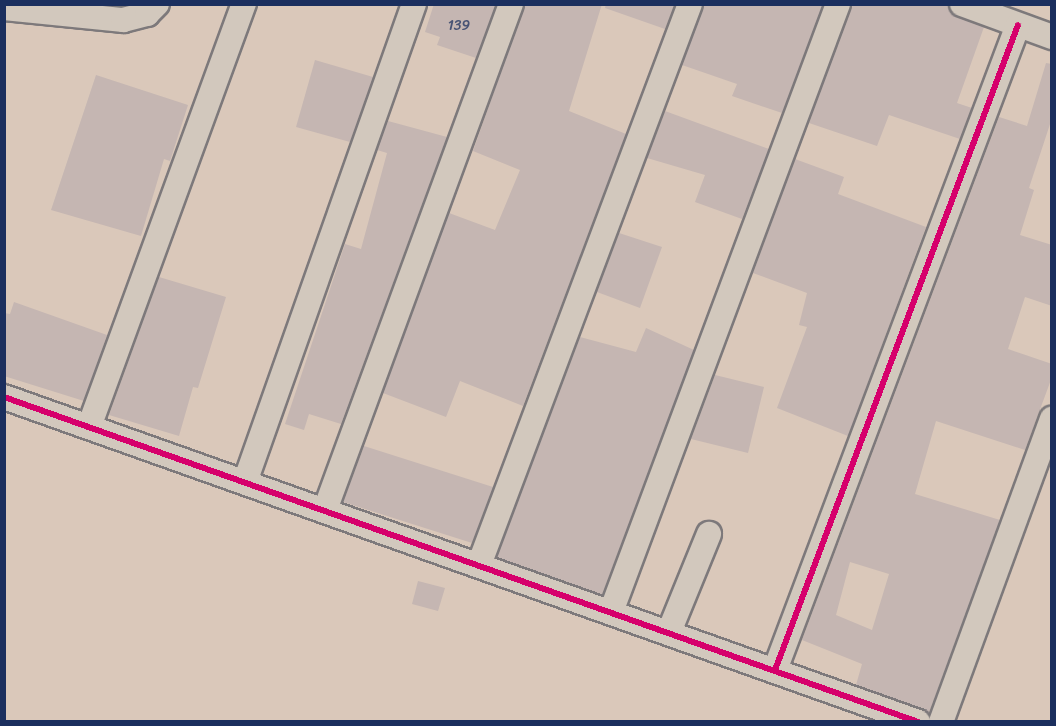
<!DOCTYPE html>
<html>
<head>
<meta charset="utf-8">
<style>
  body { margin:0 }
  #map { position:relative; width:1056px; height:726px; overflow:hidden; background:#dac8ba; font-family:Sriracha,sans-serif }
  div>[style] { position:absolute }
  .building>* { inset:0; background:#c5b6b2 }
  .roads { filter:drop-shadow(2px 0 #7d797b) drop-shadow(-2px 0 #7d797b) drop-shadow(0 2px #7d797b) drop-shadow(0 -2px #7d797b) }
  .street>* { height:24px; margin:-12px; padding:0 12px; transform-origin:12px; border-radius:12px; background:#d2c8bd }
  .cycleway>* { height:6px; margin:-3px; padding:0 3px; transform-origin:3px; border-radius:3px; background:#d6006c }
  span { translate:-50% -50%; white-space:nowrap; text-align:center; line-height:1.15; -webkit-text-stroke:6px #e2cbab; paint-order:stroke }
  .number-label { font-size:14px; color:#485374 }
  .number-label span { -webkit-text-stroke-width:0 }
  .frame { position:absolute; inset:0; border:6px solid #1b2f5e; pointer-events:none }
</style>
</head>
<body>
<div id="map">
  <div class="building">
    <div style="clip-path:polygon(434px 4px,496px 4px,476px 58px,437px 45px,440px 37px,425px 32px)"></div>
    <div style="clip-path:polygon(525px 4px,602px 4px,569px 111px,626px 134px,523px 406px,460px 381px,446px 417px,383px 393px,449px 213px,495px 230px,520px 170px,473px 151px)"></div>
    <div style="clip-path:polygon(606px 4px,675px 4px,665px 29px,605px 8px)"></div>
    <div style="clip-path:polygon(704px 4px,823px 4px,782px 113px,732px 96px,737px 84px,682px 65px)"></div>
    <div style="clip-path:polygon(852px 4px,948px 4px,957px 17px,984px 27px,957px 103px,972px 108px,960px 139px,889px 115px,877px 146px,809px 123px)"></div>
    <div style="clip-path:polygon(315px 60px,373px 77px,350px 142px,296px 127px)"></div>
    <div style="clip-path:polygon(evenodd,1046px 63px,1052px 64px,1052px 118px,1029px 188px,1034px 190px,1020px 235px,1052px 245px,1052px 306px,1025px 297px,1008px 349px,1052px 364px,1052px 377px,1025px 450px,936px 421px,915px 494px,1000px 520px,929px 713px,856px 685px,862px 664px,802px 640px,999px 117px,1027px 126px,1046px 63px,850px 562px,889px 574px,872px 630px,836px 615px,850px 562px)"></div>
    <div style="clip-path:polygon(96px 75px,188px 105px,170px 161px,164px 159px,141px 236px,51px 210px)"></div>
    <div style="clip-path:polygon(665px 111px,769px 149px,742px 219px,695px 202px,705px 175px,647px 158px)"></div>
    <div style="clip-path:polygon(388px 121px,447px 137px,341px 424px,309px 414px,304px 430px,285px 424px,345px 244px,361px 249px,387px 153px,377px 150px)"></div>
    <div style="clip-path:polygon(795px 159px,844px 177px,838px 194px,926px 227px,848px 436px,777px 408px,807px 327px,799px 325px,807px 293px,753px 273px)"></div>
    <div style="clip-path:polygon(619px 233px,662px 247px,640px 308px,597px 292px)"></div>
    <div style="clip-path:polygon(159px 277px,226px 297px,198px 388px,193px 387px,179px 436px,109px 415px)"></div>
    <div style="clip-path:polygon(14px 302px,107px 335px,84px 401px,4px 376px,4px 313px,10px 314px)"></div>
    <div style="clip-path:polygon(646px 328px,694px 350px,602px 595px,497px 557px,580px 337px,636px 352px)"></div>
    <div style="clip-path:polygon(715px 375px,764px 387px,748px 453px,691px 439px)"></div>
    <div style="clip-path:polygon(364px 446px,493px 487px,472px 543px,343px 502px)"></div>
    <div style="clip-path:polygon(418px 581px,445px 588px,438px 611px,412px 604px)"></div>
  </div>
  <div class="roads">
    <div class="street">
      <div style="left:962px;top:4px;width:96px;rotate:20.1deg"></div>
      <div style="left:4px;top:8px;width:120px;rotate:5.8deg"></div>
      <div style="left:123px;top:20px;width:25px;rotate:-14deg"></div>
      <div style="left:147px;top:14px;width:14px;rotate:-45deg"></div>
      <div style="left:4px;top:397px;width:970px;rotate:19.57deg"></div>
      <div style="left:89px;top:427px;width:451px;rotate:-69.9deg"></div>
      <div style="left:245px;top:482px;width:507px;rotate:-70.53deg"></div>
      <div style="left:325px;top:510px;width:539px;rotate:-69.82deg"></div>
      <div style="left:479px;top:565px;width:599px;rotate:-69.39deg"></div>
      <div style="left:611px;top:612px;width:649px;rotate:-69.53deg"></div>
      <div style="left:669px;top:632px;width:106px;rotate:-67.8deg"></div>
      <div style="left:775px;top:670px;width:689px;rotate:-69.36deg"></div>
      <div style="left:941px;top:722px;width:323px;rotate:-69.9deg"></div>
    </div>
  </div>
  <div class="cycleway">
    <div style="left:4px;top:397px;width:970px;rotate:19.57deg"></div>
    <div style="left:775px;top:670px;width:689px;rotate:-69.36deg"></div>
  </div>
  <div class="number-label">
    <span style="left:459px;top:26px">139</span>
  </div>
  <div class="frame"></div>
</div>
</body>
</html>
